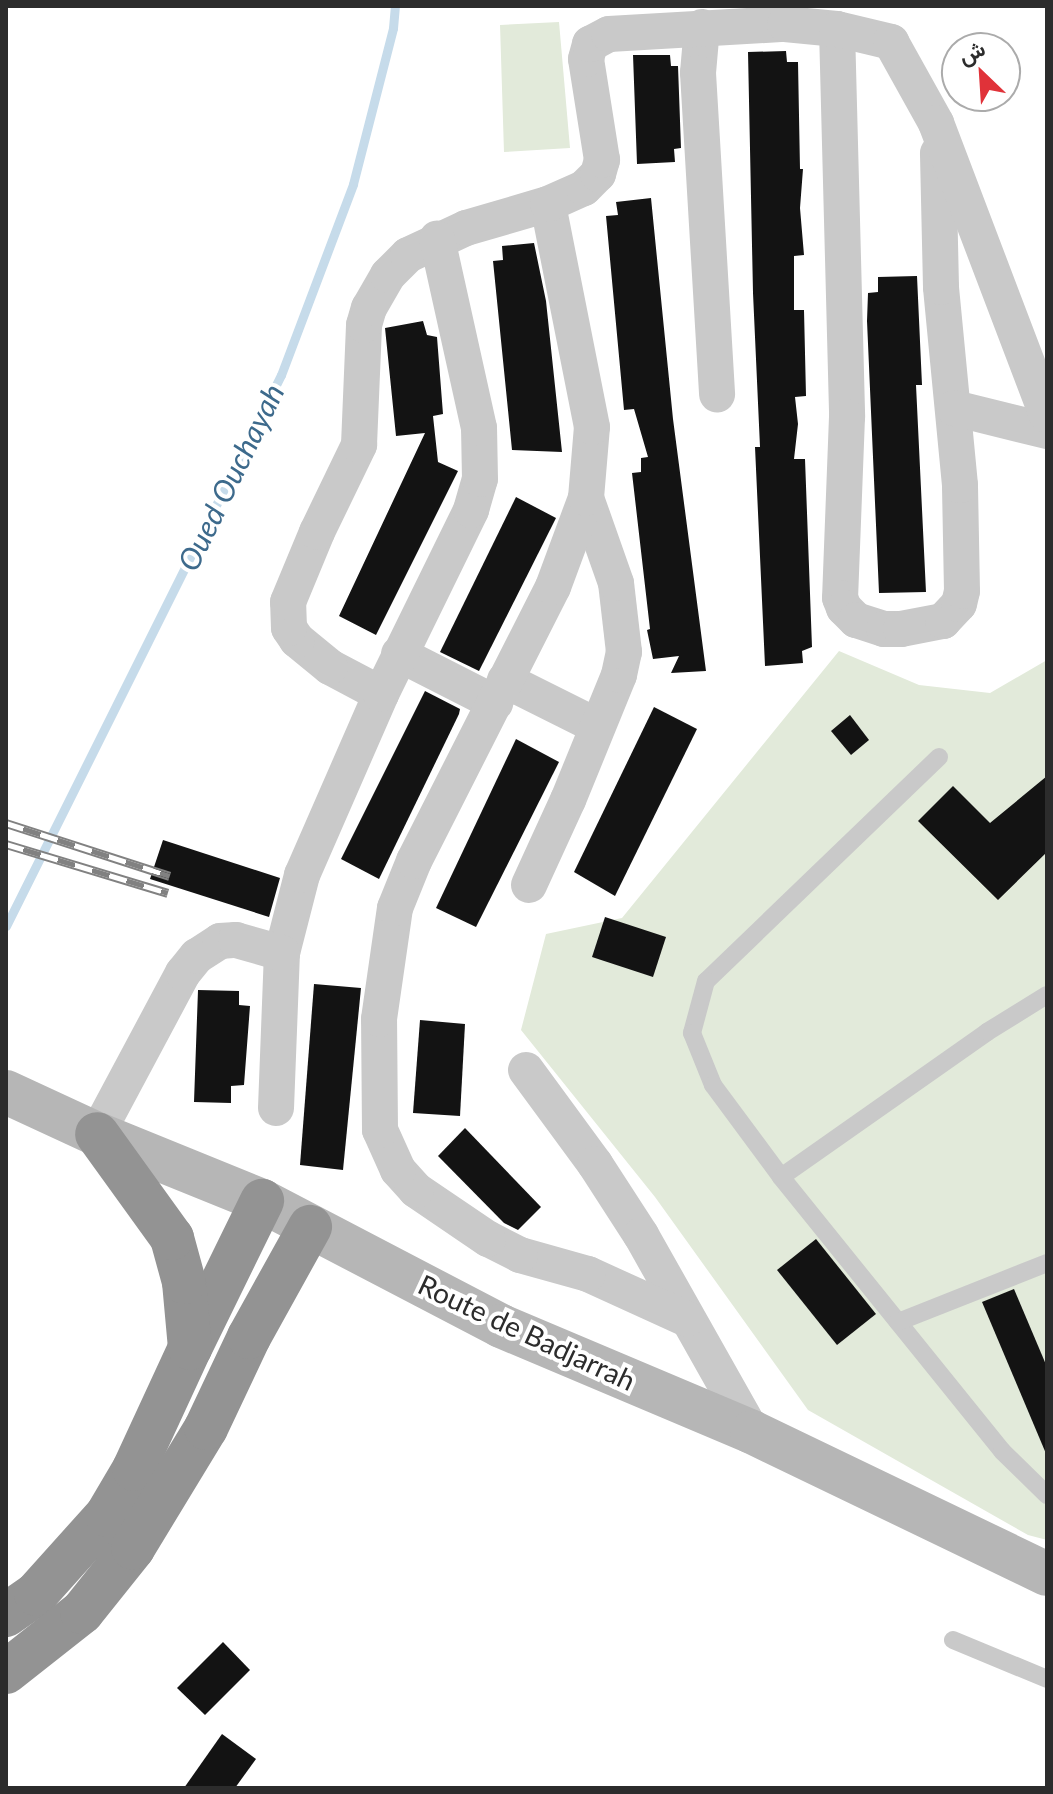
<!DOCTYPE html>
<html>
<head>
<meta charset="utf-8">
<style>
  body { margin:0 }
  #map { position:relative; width:1053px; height:1794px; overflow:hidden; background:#fff; font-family:Lato,Vazirmatn,sans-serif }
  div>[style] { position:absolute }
  .green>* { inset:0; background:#e2eada }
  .stream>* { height:9px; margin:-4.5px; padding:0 4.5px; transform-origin:4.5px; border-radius:4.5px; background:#c6dbea }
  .building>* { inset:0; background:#131313 }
  .service>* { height:18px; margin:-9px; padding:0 9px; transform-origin:9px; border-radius:9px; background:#c9c9c9 }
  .minor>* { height:36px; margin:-18px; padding:0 18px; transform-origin:18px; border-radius:18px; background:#c9c9c9 }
  .secondary>* { height:44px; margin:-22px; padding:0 22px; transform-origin:22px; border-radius:22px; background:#b6b6b6 }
  .motorway>* { height:44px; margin:-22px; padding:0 22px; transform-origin:22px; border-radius:22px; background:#939393 }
  .rail>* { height:9px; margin-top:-4.5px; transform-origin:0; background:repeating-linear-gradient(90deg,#fff 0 18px,#818181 0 36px); box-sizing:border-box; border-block:2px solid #818181 }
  span { translate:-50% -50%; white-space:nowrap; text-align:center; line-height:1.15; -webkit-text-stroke:8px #fff; paint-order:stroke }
  .street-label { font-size:28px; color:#2c2c2c }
  .water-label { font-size:30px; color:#3d6a8c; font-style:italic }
  .frame { position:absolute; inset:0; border:8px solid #2c2c2c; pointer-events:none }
  .north { position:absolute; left:941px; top:32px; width:80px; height:80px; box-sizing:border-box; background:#fff; border:2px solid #ababab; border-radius:50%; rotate:335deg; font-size:22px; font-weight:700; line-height:32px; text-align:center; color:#2c2c2c }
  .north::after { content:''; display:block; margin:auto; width:28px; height:36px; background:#e03239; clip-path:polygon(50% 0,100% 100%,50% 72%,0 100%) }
</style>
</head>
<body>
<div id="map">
  <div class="green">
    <div style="clip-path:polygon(559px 22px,570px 148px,504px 152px,500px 25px)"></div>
    <div style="clip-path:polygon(839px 651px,919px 685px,990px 693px,1047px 660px,1047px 1540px,1028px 1535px,808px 1410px,655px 1197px,521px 1030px,546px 934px,622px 918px)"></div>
  </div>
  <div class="stream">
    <div style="left:6px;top:926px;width:616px;rotate:-63.48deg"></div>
    <div style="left:281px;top:375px;width:204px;rotate:-69.3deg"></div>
    <div style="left:353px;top:184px;width:161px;rotate:-75.6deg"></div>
    <div style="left:393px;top:28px;width:22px;rotate:-85deg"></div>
  </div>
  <div class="building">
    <div style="clip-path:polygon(786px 51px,787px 62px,798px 62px,800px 169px,803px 169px,800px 208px,804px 255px,794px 256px,794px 310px,804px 310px,806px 396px,795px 397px,798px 424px,794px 459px,805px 459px,812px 647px,802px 651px,803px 663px,765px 666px,755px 447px,760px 447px,753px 293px,748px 52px)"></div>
    <div style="clip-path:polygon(633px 55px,670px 55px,671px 66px,678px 66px,681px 148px,674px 149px,675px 162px,637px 164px)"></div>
    <div style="clip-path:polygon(651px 198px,673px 419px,706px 671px,671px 673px,679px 656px,653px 659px,647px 630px,650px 629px,632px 473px,641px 472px,641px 458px,648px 457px,634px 409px,624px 410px,606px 216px,618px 215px,616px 202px)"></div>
    <div style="clip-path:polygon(534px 243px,546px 301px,562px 452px,512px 450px,493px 261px,503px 260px,502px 246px)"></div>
    <div style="clip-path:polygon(917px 276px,922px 385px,916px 385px,926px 592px,879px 593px,867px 321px,868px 293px,878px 292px,878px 277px)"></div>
    <div style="clip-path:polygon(423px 321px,427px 335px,437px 337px,443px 414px,433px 416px,438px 462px,458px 471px,376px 635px,339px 616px,425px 433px,396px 436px,385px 328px)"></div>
    <div style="clip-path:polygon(516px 497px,556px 518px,479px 671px,440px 652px)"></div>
    <div style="clip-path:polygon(425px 691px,460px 709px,459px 714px,379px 879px,341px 859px)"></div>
    <div style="clip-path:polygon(654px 707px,697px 729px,615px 896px,574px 872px)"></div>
    <div style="clip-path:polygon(850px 715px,869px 740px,851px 755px,831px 731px)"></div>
    <div style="clip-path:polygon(516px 739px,559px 762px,476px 927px,436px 908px)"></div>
    <div style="clip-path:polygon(1047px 776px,1047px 852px,998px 900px,918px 821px,953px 786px,990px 823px)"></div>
    <div style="clip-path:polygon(163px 840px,280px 878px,269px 917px,150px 879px)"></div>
    <div style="clip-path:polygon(605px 917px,666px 937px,653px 977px,592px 957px)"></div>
    <div style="clip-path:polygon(314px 984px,361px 988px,343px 1170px,300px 1165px)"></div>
    <div style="clip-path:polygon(198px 990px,239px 991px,239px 1005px,250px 1006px,244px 1085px,231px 1086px,231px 1103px,194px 1102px)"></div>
    <div style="clip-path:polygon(420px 1020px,465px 1024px,460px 1116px,413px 1113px)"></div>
    <div style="clip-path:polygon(465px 1128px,541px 1207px,518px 1230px,504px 1223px,438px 1156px)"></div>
    <div style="clip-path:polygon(816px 1239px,876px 1314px,837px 1345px,777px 1270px)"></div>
    <div style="clip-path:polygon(1014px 1289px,1047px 1367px,1047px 1456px,982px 1302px)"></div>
    <div style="clip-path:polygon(223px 1642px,250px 1670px,205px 1715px,177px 1688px)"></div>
    <div style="clip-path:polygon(222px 1734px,256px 1759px,235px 1788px,184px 1788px)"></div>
  </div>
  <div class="service">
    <div style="left:939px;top:757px;width:323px;rotate:136.1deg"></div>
    <div style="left:706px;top:981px;width:54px;rotate:105.1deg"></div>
    <div style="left:692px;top:1033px;width:56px;rotate:68deg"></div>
    <div style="left:713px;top:1085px;width:114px;rotate:53.5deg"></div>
    <div style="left:781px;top:1177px;width:352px;rotate:51.1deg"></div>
    <div style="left:1002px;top:1451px;width:63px;rotate:44.4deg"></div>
    <div style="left:781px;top:1177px;width:252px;rotate:-35.1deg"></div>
    <div style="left:987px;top:1032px;width:70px;rotate:-31.7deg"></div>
    <div style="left:898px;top:1322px;width:160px;rotate:-21.6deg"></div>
    <div style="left:953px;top:1640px;width:102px;rotate:22.5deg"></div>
  </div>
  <div class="minor">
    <div style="left:702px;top:27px;width:46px;rotate:95deg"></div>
    <div style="left:698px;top:73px;width:322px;rotate:86.6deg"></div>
    <div style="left:837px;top:29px;width:388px;rotate:88.5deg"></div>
    <div style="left:847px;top:417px;width:181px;rotate:92.2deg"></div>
    <div style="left:840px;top:598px;width:11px;rotate:68deg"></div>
    <div style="left:844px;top:608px;width:17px;rotate:45deg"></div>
    <div style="left:856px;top:620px;width:29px;rotate:18deg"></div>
    <div style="left:884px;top:629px;width:17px"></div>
    <div style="left:901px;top:629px;width:43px;rotate:-10.8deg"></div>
    <div style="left:943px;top:621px;width:23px;rotate:-47deg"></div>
    <div style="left:959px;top:604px;width:13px;rotate:-77deg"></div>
    <div style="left:962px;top:591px;width:106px;rotate:-91.1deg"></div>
    <div style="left:960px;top:485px;width:199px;rotate:-95.5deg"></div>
    <div style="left:941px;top:287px;width:134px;rotate:-91.3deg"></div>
    <div style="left:954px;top:408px;width:96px;rotate:13.9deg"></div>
    <div style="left:399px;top:654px;width:108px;rotate:27deg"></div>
    <div style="left:505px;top:680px;width:103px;rotate:26.6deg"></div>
    <div style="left:381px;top:694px;width:58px;rotate:-152.1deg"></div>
    <div style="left:330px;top:667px;width:43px;rotate:-140.7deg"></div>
    <div style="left:297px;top:640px;width:14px;rotate:-124deg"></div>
    <div style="left:289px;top:628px;width:26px;rotate:-92deg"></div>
    <div style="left:288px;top:602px;width:76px;rotate:-67.5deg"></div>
    <div style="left:317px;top:532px;width:97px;rotate:-64.2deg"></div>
    <div style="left:359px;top:445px;width:120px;rotate:-87.6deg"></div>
    <div style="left:364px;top:325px;width:18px;rotate:-74deg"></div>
    <div style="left:369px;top:308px;width:38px;rotate:-60deg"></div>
    <div style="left:388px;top:275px;width:28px;rotate:-45deg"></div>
    <div style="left:408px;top:255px;width:64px;rotate:-25deg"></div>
    <div style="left:466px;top:228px;width:85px;rotate:-16.3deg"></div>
    <div style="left:529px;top:885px;width:94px;rotate:-65.4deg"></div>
    <div style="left:568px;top:800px;width:135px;rotate:-67.8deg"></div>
    <div style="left:619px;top:675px;width:24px;rotate:-78deg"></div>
    <div style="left:624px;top:652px;width:69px;rotate:-96.6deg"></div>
    <div style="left:616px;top:583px;width:90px;rotate:-109.4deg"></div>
    <div style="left:526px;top:1070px;width:117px;rotate:53.7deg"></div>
    <div style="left:595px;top:1164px;width:85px;rotate:57.1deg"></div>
    <div style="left:641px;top:1235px;width:226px;rotate:60.6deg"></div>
    <div style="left:276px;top:1108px;width:155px;rotate:-87.8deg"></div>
    <div style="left:282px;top:953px;width:81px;rotate:-75.6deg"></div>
    <div style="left:302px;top:875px;width:197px;rotate:-66.4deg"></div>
    <div style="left:381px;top:694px;width:205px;rotate:-63.9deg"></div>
    <div style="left:471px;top:510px;width:32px;rotate:-74deg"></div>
    <div style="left:480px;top:479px;width:51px;rotate:-91.1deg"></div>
    <div style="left:479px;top:428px;width:194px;rotate:-102.5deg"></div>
    <div style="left:97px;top:1134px;width:183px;rotate:-61.9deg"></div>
    <div style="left:183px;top:973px;width:22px;rotate:-51deg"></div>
    <div style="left:197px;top:956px;width:27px;rotate:-33deg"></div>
    <div style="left:220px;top:941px;width:16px;rotate:-4deg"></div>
    <div style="left:236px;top:940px;width:48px;rotate:15.8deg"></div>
    <div style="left:687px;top:1319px;width:109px;rotate:-155.6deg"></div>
    <div style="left:588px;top:1274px;width:71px;rotate:-164.4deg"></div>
    <div style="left:520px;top:1255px;width:36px;rotate:-153deg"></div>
    <div style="left:488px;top:1239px;width:87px;rotate:-145.8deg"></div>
    <div style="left:416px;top:1190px;width:27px;rotate:-132deg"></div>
    <div style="left:398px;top:1170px;width:44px;rotate:-114.2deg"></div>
    <div style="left:380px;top:1130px;width:111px;rotate:-90.5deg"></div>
    <div style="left:379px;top:1019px;width:112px;rotate:-81.8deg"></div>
    <div style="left:395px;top:908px;width:51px;rotate:-68deg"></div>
    <div style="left:414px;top:861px;width:307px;rotate:-63.1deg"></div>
    <div style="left:553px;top:587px;width:95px;rotate:-69.7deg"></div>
    <div style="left:586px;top:498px;width:71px;rotate:-85.2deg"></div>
    <div style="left:592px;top:427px;width:227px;rotate:-101.2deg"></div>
    <div style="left:548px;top:204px;width:39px;rotate:-24deg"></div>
    <div style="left:584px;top:188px;width:20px;rotate:-45deg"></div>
    <div style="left:598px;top:174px;width:15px;rotate:-74deg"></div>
    <div style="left:602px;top:160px;width:102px;rotate:-99deg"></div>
    <div style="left:586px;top:59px;width:16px;rotate:-75deg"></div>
    <div style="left:590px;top:44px;width:21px;rotate:-28deg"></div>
    <div style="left:609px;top:34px;width:176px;rotate:-3.3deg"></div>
    <div style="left:785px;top:24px;width:52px;rotate:5.5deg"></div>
    <div style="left:837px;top:29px;width:56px;rotate:13.5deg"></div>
    <div style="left:891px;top:42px;width:93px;rotate:60.9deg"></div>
    <div style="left:936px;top:123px;width:312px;rotate:69.2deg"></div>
  </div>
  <div class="secondary">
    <div style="left:6px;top:1092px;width:100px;rotate:24.8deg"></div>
    <div style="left:97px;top:1134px;width:178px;rotate:22.1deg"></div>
    <div style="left:262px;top:1201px;width:270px;rotate:27.6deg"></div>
    <div style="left:501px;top:1326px;width:272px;rotate:22.9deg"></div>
    <div style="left:752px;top:1432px;width:327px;rotate:25.7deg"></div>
  </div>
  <div class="motorway">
    <div style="left:190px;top:1348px;width:164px;rotate:-63.9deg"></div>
    <div style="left:6px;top:1615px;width:37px;rotate:-35deg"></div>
    <div style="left:36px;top:1594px;width:106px;rotate:-48.1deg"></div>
    <div style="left:107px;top:1515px;width:53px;rotate:-59.6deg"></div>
    <div style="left:134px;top:1469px;width:133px;rotate:-65.2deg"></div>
    <div style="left:190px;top:1348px;width:66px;rotate:-95.2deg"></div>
    <div style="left:184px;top:1282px;width:46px;rotate:-105.3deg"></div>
    <div style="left:172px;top:1238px;width:128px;rotate:-125.8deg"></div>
    <div style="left:6px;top:1672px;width:97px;rotate:-38.3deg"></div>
    <div style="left:82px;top:1612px;width:82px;rotate:-51.4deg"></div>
    <div style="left:133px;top:1548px;width:140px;rotate:-58.7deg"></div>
    <div style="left:206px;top:1428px;width:101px;rotate:-64.7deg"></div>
    <div style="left:249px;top:1337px;width:126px;rotate:-61deg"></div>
  </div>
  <div class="rail">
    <div style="left:6px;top:823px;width:172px;rotate:17.9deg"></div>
    <div style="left:6px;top:844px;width:169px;rotate:16.8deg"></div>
  </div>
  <div class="street-label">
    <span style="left:527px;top:1332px;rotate:25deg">Route de Badjarrah</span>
  </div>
  <div class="water-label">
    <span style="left:230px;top:477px;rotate:-64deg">Oued Ouchayah</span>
  </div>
  <div class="frame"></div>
  <div class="north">ش</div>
</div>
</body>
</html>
